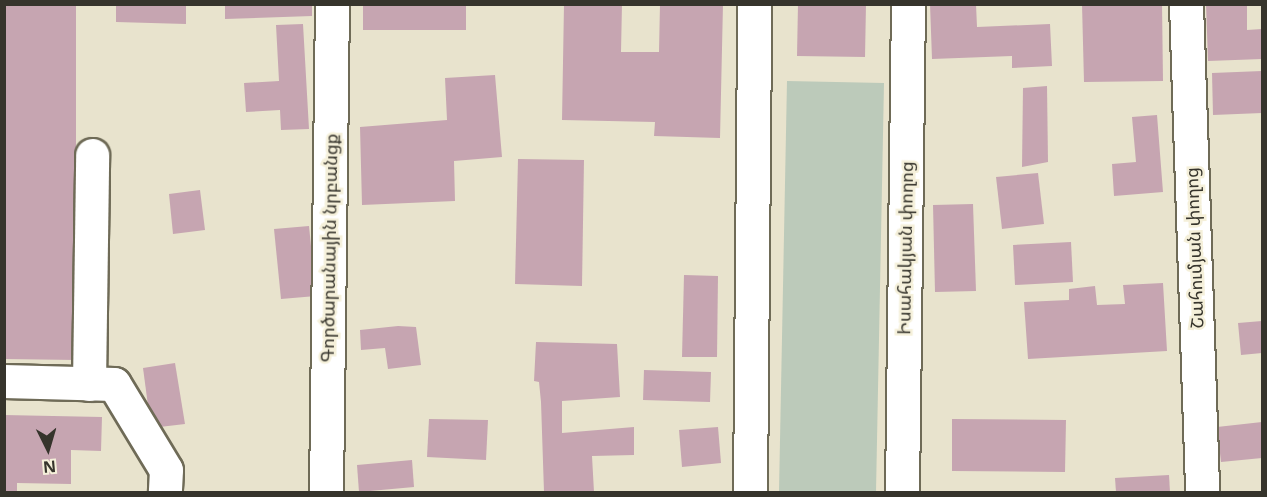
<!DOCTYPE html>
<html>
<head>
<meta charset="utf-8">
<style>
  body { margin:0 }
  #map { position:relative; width:1267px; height:497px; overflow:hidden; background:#e8e3cd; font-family:"Open Sans","Noto Sans Armenian",sans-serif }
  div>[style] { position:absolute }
  .green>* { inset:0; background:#bccaba }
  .building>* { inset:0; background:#c6a5b1 }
  .roads { filter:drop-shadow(2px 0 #6f6b57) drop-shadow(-2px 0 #6f6b57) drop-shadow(0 2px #6f6b57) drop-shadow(0 -2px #6f6b57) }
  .minor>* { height:33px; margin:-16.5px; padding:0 16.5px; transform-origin:16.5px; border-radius:16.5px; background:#fff }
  span { translate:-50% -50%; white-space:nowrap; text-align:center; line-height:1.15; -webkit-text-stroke:5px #f5f0da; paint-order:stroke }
  .street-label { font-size:18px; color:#36342c }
  .frame { position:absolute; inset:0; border:6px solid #36342c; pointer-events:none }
  .north { position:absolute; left:18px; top:419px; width:60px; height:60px; -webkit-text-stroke:4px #f5f0da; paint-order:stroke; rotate:175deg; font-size:16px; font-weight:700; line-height:24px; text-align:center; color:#36342c }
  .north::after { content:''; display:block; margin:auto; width:21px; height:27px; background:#36342c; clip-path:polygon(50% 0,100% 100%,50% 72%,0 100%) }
</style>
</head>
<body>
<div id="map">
  <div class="green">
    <div style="clip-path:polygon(787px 81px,884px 83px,876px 492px,779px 492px)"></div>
  </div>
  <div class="building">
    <div style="clip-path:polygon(4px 4px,76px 4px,76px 360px,4px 359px)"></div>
    <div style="clip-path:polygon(116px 4px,186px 4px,186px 24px,116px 22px)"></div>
    <div style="clip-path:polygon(363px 4px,466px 4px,466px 30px,363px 30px)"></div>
    <div style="clip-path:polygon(564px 4px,622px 4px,621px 52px,659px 52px,660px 4px,723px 4px,720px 138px,654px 136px,655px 122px,562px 120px)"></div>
    <div style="clip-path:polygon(798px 4px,866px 4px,865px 57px,797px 56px)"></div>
    <div style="clip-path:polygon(930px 4px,976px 4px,977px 27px,1050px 24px,1052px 66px,1012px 68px,1012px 56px,932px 59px)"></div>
    <div style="clip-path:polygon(1082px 4px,1162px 4px,1163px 81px,1084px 82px)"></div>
    <div style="clip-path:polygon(1206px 4px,1247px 4px,1247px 30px,1262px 29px,1262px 59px,1208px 61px)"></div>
    <div style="clip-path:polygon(225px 5px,312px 5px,312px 16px,225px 19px)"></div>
    <div style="clip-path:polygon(303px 24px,309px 129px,281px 130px,280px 110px,246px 112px,244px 83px,279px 81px,276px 25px)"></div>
    <div style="clip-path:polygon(1262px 71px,1262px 113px,1213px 115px,1212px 73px)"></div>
    <div style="clip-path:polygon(495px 75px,502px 157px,454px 161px,455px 201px,362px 205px,360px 127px,447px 120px,445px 78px)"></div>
    <div style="clip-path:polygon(1047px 86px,1048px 162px,1022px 167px,1023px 88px)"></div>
    <div style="clip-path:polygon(1157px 115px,1163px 192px,1114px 196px,1112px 164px,1136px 162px,1132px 117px)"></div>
    <div style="clip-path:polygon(518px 159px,584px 160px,582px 286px,515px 284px)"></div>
    <div style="clip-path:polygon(1038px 173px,1044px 224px,1002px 229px,996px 177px)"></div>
    <div style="clip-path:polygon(200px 190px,205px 230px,173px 234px,169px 194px)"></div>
    <div style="clip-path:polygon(973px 204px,976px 291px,935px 292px,933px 205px)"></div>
    <div style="clip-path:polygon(309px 226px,316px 296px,281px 299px,274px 229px)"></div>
    <div style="clip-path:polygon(1071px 242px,1073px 282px,1015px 285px,1013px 245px)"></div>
    <div style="clip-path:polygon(684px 275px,718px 276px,717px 357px,682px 357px)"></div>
    <div style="clip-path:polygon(1163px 283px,1167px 351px,1028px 359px,1024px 302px,1069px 300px,1069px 289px,1095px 286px,1097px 305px,1125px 304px,1123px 285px)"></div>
    <div style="clip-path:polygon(1262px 321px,1262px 353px,1241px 355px,1238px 323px)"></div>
    <div style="clip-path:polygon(398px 326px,416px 327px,421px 365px,388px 369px,385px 348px,361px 350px,360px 330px)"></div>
    <div style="clip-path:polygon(536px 342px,617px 344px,620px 397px,562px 401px,562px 433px,634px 427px,634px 455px,592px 456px,594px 492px,544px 492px,541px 402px,539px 382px,534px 381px)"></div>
    <div style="clip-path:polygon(175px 363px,185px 424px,151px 428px,143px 368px)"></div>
    <div style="clip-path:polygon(644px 370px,711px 372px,710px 402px,643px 400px)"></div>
    <div style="clip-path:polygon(4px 415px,102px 417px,101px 451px,71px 450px,71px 484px,17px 483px,17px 492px,4px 492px)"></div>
    <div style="clip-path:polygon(429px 419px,488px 420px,486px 460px,427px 457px)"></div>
    <div style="clip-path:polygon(952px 419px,1066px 420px,1065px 472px,952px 471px)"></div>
    <div style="clip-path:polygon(1262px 422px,1262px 458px,1221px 462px,1217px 427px)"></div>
    <div style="clip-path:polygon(718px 427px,721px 463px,682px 467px,679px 430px)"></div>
    <div style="clip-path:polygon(412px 460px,414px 487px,359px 492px,357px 465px)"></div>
    <div style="clip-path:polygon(1169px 475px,1170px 492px,1116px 492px,1115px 478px)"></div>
  </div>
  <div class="roads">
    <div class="minor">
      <div style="left:1186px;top:4px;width:488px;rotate:88.1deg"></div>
      <div style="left:4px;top:381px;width:110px;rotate:1.6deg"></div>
      <div style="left:114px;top:384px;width:100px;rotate:58.8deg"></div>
      <div style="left:166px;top:470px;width:22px;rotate:93deg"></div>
      <div style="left:89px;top:384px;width:229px;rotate:-89.2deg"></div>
      <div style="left:326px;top:492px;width:488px;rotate:-89.3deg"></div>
      <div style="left:750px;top:492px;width:488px;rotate:-89.5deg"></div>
      <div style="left:902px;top:492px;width:488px;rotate:-89.3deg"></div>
    </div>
  </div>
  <div class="street-label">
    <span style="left:329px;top:248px;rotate:-89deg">Գործարանային նրբանցք</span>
    <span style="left:905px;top:248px;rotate:-89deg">Իսահակյան փողոց</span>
    <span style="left:1194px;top:248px;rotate:-92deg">Շահումյան փողոց</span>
  </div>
  <div class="frame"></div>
  <div class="north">N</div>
</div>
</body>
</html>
